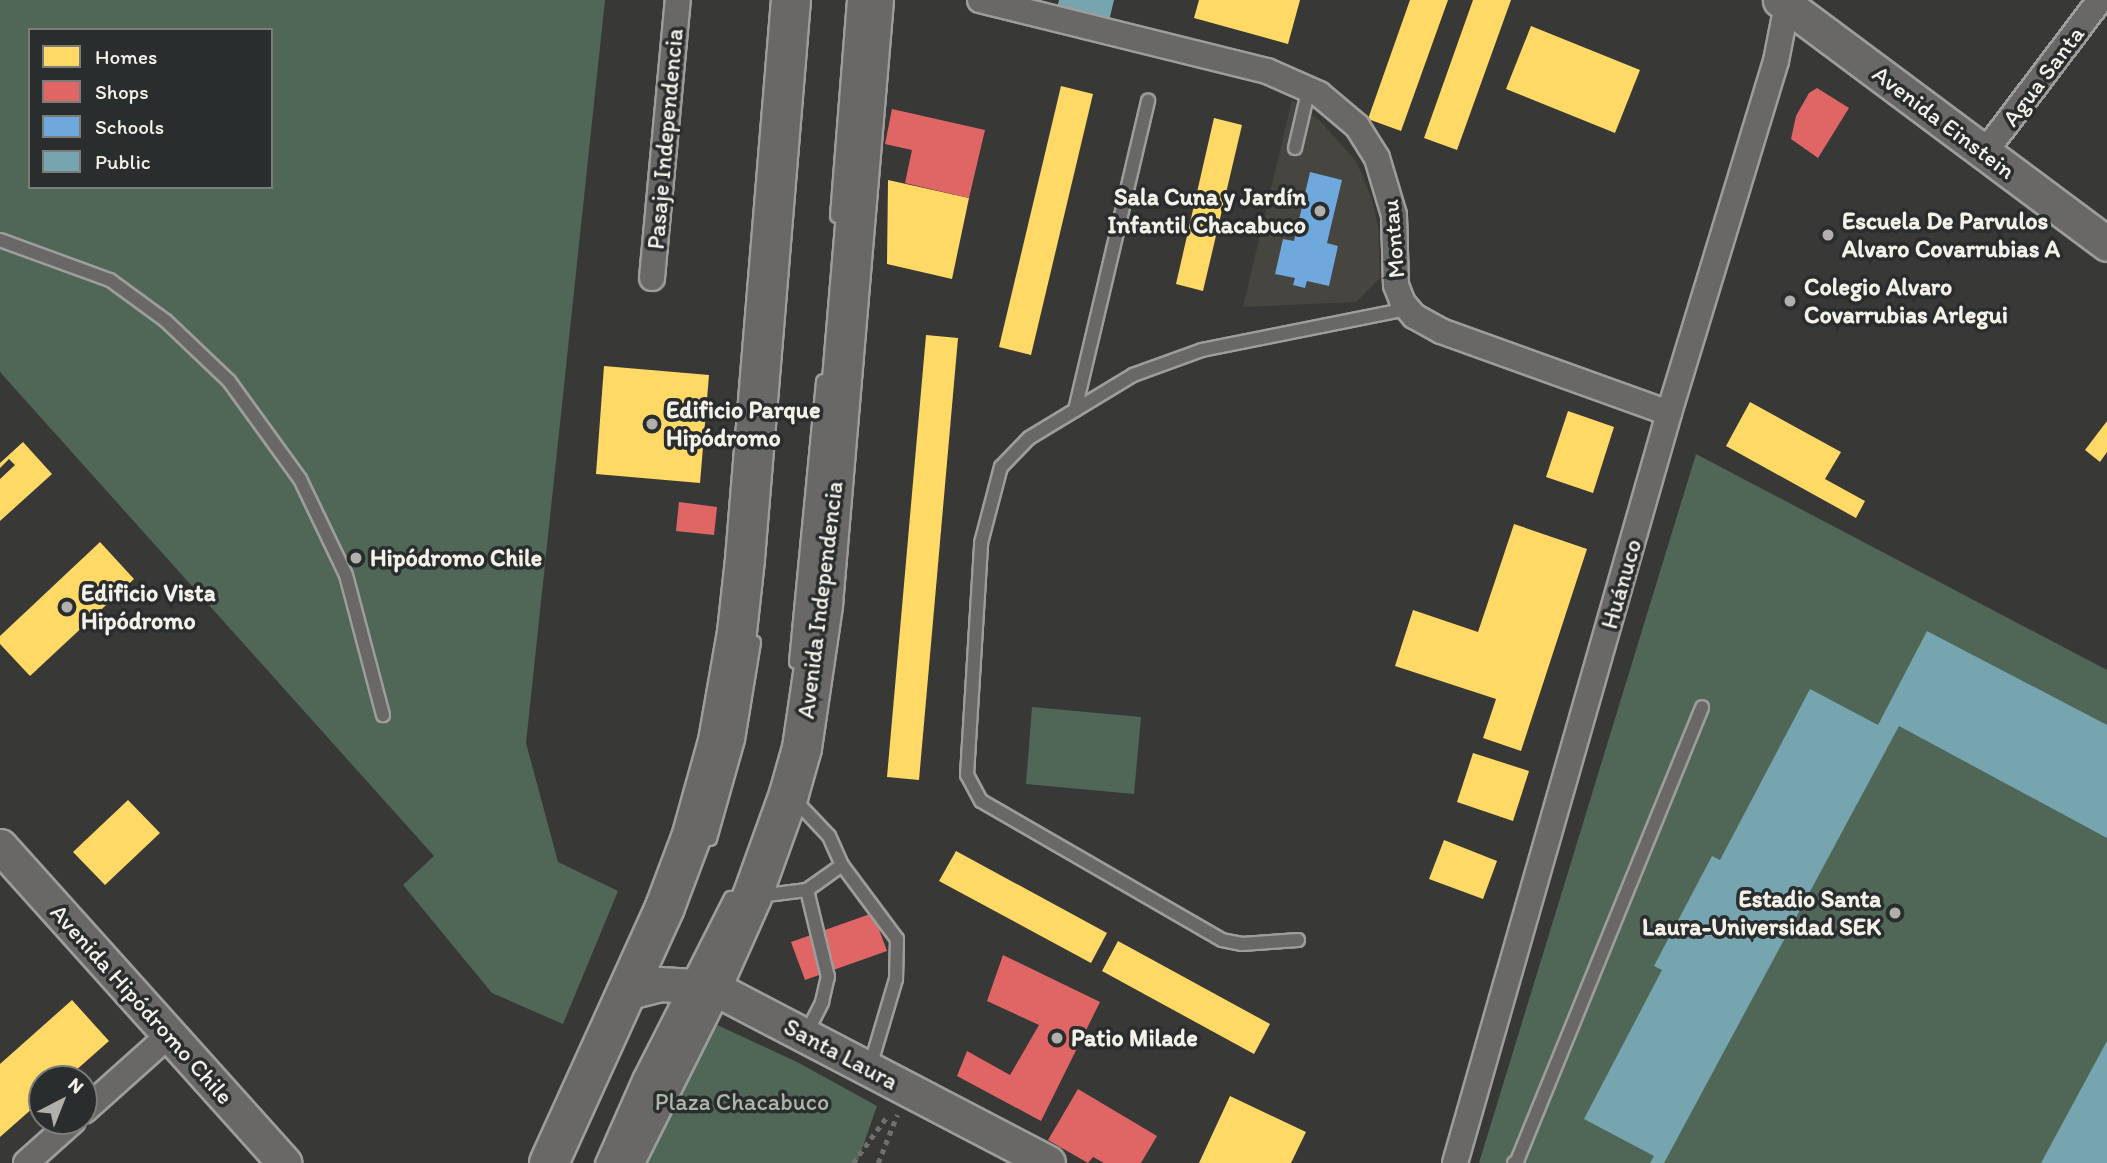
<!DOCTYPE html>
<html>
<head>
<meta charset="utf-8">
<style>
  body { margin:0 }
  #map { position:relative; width:2107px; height:1163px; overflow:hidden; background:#383837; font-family:Itim,sans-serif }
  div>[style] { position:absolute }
  .built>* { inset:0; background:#46453f }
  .green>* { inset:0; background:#506758 }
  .homes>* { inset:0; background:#ffd966 }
  .shops>* { inset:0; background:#e06666 }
  .schools>* { inset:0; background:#6fa8dc }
  .public>* { inset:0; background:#76a5af }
  .path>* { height:4.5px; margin-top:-2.25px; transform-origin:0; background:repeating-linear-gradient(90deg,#70706f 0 5px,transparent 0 10px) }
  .roads { filter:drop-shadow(2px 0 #9d9d9b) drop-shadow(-2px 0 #9d9d9b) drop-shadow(0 2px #9d9d9b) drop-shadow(0 -2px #9d9d9b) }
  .lane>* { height:12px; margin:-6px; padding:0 6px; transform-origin:6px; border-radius:6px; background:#696866 }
  .street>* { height:24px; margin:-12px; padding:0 12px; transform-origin:12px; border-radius:12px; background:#696866 }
  .secondary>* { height:33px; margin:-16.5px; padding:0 16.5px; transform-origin:16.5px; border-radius:16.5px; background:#696866 }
  .primary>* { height:38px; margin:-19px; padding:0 19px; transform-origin:19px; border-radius:19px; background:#696866 }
  .dots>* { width:19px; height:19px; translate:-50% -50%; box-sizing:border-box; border:4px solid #2a2d2e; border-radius:50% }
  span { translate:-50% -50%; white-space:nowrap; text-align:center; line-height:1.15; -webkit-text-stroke:7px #2a2d2e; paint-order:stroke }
  .street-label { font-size:24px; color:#f4f1e8 }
  .poi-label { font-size:24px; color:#f4f1e8; font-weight:700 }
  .right { translate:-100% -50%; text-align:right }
  .left { translate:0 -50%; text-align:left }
  .park-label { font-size:24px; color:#acb6a9 }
  .legend { position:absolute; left:28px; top:28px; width:245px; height:161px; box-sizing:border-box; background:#2a2d2e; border:2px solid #7b7b78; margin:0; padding:9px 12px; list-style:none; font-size:21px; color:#f4f1e8 }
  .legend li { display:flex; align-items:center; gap:14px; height:35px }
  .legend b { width:35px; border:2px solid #7b7b78 }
  .north { position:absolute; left:28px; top:1065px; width:70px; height:70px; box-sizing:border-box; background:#2a2d2e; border:2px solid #7b7b78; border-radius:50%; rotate:42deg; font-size:19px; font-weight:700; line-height:28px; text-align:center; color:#f4f1e8 }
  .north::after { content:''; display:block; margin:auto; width:24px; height:32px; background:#b2b0aa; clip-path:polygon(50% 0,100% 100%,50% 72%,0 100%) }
</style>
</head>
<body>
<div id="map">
  <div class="built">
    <div style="clip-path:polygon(1292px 100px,1320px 121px,1356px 161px,1371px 196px,1378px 226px,1380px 278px,1356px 302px,1243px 307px)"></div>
  </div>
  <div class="green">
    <div style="clip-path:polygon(evenodd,0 0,605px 0,526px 743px,558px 862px,618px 891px,563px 1024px,492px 993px,403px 885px,434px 856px,0 372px,0 0,30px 30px,271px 30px,271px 187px,30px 187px,30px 30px)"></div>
    <div style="clip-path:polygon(1696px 454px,2107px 670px,2107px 1163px,1479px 1163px)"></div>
    <div style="clip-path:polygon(1032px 707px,1141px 717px,1134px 794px,1026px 784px)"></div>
    <div style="clip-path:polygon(715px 1024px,797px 1062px,877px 1106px,857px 1163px,646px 1163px)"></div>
  </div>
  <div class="homes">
    <div style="clip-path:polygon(1199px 0,1300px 0,1288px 44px,1194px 18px)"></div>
    <div style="clip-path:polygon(1410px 0,1448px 0,1401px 131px,1368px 119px)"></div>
    <div style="clip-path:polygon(1473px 0,1511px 0,1457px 150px,1424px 138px)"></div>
    <div style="clip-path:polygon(1531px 26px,1640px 70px,1615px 133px,1506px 89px)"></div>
    <div style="clip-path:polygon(1061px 86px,1093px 94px,1031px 355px,999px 347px)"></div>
    <div style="clip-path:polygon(1214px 118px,1242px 125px,1203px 291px,1176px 284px)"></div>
    <div style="clip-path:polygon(888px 180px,969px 198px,952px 279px,887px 264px)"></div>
    <div style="clip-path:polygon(926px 335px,958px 338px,919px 780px,887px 777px)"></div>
    <div style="clip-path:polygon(604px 366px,709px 375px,700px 483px,596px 474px)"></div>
    <div style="clip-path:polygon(1750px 402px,1841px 452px,1825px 479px,1865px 501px,1856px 518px,1726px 446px)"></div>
    <div style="clip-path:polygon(1568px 411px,1614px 427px,1593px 493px,1546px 477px)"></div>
    <div style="clip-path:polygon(2107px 421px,2107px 452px,2100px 462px,2085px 450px)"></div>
    <div style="clip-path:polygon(23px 442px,52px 474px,0 521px,0 479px,15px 465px,9px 459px,0 468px,0 463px)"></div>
    <div style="clip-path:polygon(1514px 524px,1587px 549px,1521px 751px,1483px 738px,1496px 699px,1395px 666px,1413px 610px,1478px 632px)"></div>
    <div style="clip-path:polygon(100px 542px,134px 579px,30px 676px,0 644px,0 636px)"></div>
    <div style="clip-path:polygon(1473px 753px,1529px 771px,1513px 821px,1457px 802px)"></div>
    <div style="clip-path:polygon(128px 800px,160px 833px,105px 885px,73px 852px)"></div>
    <div style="clip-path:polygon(1444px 840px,1497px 861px,1483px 899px,1429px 879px)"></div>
    <div style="clip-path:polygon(956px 851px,1107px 933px,1091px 963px,939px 881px)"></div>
    <div style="clip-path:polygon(1118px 941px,1270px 1024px,1254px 1054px,1102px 971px)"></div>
    <div style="clip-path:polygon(72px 1000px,109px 1041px,66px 1079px,42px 1079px,42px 1100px,0 1137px,0 1064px)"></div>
    <div style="clip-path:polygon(1230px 1096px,1306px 1132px,1291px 1163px,1199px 1163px)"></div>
  </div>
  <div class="shops">
    <div style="clip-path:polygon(1817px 88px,1849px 108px,1818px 158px,1791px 139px,1796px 116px,1809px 93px)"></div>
    <div style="clip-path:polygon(892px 109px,985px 130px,969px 198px,905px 183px,912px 150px,885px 144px)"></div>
    <div style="clip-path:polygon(679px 502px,717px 507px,714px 535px,676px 531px)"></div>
    <div style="clip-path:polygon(873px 913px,887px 951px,805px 980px,791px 942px)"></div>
    <div style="clip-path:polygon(1003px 955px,1100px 1002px,1041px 1121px,957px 1076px,967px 1051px,1010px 1075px,1039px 1025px,987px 1001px)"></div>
    <div style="clip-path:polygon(1078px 1089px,1157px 1136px,1141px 1163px,1104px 1163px,1093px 1157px,1088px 1163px,1048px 1140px)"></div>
  </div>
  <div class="schools">
    <div style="clip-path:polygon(1310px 172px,1342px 180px,1327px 243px,1338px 246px,1329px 286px,1307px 281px,1305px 288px,1293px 285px,1295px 278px,1275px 274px,1283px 239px,1294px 241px)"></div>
  </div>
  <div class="public">
    <div style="clip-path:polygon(1059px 0,1114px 0,1109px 21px,1057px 8px)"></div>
    <div style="clip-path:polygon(1927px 631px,2107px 725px,2107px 838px,1899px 726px,1664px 1163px,1650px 1163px,1654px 1156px,1584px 1119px,1662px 970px,1654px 966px,1712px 856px,1720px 860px,1810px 689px,1878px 725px)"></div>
    <div style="clip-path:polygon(2107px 1041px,2107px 1163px,2041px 1163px)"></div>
  </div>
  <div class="path">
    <div style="left:853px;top:1163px;width:59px;rotate:-53.9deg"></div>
    <div style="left:878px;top:1163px;width:52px;rotate:-68.4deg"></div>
  </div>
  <div class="roads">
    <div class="lane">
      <div style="left:1295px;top:148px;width:62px;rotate:-76.9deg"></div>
      <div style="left:837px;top:216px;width:217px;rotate:-85.5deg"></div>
      <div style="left:0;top:240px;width:117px;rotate:20deg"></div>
      <div style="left:110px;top:280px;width:69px;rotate:36.2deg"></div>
      <div style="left:166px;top:321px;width:87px;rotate:43.6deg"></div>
      <div style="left:229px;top:381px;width:121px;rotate:54.1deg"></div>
      <div style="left:300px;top:479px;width:106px;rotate:64.4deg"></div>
      <div style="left:346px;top:575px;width:145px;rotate:75.2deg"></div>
      <div style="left:1075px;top:410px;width:318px;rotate:-76.7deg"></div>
      <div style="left:796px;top:662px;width:282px;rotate:-84.5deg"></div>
      <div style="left:794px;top:799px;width:51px;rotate:46.6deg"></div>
      <div style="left:829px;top:836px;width:32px;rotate:66deg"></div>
      <div style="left:842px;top:865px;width:92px;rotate:53.4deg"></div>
      <div style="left:897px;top:939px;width:40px;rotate:91.4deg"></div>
      <div style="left:896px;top:979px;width:92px;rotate:106.5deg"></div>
      <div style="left:710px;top:839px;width:103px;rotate:-74.2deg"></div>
      <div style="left:738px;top:740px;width:99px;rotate:-80.7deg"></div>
      <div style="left:759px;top:896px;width:48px;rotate:-7.1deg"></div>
      <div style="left:807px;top:890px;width:43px;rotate:-35.5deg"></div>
      <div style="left:1298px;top:940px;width:56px;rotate:175.9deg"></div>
      <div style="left:1242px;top:944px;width:20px;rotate:-169deg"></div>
      <div style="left:1222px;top:940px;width:278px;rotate:-150deg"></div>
      <div style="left:981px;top:801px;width:30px;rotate:-118deg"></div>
      <div style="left:967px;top:775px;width:232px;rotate:-86.5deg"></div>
      <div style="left:981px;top:543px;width:79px;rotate:-75.3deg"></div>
      <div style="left:1001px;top:467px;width:40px;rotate:-46deg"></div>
      <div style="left:1029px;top:438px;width:122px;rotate:-31.2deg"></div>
      <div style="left:1133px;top:375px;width:73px;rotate:-19.9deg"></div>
      <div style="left:1202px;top:350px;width:210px;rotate:-11.3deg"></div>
      <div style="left:806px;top:1034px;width:36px;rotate:-63deg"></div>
      <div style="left:822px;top:1002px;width:26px;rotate:-77deg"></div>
      <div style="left:828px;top:977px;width:89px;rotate:-103.6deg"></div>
      <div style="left:602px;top:1163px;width:94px;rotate:-66.2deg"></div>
      <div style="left:640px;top:1077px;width:201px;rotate:-63.1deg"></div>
      <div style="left:1514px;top:1163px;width:4px;rotate:-34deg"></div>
      <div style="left:1517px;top:1161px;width:490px;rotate:-67.8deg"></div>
    </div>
    <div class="street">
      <div style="left:980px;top:0;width:296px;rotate:13.9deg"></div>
      <div style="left:1267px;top:71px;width:57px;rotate:23.9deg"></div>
      <div style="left:1319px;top:94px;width:50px;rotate:40.1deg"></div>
      <div style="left:1357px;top:126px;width:38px;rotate:58deg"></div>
      <div style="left:1377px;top:158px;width:59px;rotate:73.4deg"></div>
      <div style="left:1394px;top:215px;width:70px;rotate:88.4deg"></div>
      <div style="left:1396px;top:285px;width:19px;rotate:69deg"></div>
      <div style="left:1403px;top:303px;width:17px;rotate:50deg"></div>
      <div style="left:1414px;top:316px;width:31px;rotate:29deg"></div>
      <div style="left:1441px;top:331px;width:242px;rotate:19.8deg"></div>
      <div style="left:1985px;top:152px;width:191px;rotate:-52.9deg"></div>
      <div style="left:652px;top:278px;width:279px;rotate:-84.7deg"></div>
      <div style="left:84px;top:1111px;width:114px;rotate:-41.8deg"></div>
      <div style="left:26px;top:1163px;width:63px;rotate:-41.8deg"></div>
      <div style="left:1455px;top:1163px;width:780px;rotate:-74.07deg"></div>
      <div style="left:1669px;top:413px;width:368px;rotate:-73.1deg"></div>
      <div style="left:1776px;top:61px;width:62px;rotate:-78.9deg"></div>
    </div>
    <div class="secondary">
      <div style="left:1780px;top:0;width:408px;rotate:36.7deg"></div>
      <div style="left:0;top:846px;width:426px;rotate:48.1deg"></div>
      <div style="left:625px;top:993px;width:36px;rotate:-14deg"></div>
      <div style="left:660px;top:984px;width:52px;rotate:3.3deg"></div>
      <div style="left:712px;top:987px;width:379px;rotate:27.6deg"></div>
    </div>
    <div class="primary">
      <div style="left:549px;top:1163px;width:281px;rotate:-65.6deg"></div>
      <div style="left:665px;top:907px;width:74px;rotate:-69.4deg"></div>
      <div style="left:691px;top:838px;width:101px;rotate:-74.4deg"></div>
      <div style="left:718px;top:741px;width:111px;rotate:-80.1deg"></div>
      <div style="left:737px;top:632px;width:73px;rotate:-83.7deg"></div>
      <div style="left:745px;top:559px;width:561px;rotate:-85.3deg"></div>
      <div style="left:624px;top:1163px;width:197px;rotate:-63.4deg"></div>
      <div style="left:712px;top:987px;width:98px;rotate:-66deg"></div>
      <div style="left:752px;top:897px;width:109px;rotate:-70.2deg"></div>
      <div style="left:789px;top:794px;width:48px;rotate:-74.2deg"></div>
      <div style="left:802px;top:748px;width:145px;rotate:-81.6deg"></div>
      <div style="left:823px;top:605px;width:607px;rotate:-85.18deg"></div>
    </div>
  </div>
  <div class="dots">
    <div style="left:1320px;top:211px;background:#b2b0aa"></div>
    <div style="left:1828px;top:235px;background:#b2b0aa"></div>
    <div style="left:1790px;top:301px;background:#b2b0aa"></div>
    <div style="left:652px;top:424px;background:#b2b0aa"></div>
    <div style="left:356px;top:558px;background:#b2b0aa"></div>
    <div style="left:67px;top:607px;background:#b2b0aa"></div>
    <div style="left:1895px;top:913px;background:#b2b0aa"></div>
    <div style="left:1057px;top:1038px;background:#b2b0aa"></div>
  </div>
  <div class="street-label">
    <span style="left:2043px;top:76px;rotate:-53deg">Agua Santa</span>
    <span style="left:1944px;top:122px;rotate:37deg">Avenida Einstein</span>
    <span style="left:665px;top:139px;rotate:-85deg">Pasaje Independencia</span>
    <span style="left:1393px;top:239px;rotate:-95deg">Montau</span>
    <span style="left:1621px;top:584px;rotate:-74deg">Huánuco</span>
    <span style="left:820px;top:600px;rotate:-83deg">Avenida Independencia</span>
    <span style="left:142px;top:1004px;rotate:48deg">Avenida Hipódromo Chile</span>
    <span style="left:841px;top:1054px;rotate:28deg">Santa Laura</span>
  </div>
  <div class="poi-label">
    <span class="right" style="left:1306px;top:211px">Sala Cuna y Jardín<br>Infantil Chacabuco</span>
    <span class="left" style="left:1842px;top:235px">Escuela De Parvulos<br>Alvaro Covarrubias A</span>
    <span class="left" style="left:1804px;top:301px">Colegio Alvaro<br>Covarrubias Arlegui</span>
    <span class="left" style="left:666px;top:424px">Edificio Parque<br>Hipódromo</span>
    <span class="left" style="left:370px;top:558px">Hipódromo Chile</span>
    <span class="left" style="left:81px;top:607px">Edificio Vista<br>Hipódromo</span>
    <span class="right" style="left:1881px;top:913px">Estadio Santa<br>Laura-Universidad SEK</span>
    <span class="left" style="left:1071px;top:1038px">Patio Milade</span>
  </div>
  <div class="park-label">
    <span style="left:742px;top:1102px">Plaza Chacabuco</span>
  </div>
  <ul class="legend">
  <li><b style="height:19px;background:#ffd966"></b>Homes</li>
  <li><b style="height:19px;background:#e06666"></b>Shops</li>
  <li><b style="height:19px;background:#6fa8dc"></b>Schools</li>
  <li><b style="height:19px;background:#76a5af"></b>Public</li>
  </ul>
  <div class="north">N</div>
</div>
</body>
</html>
